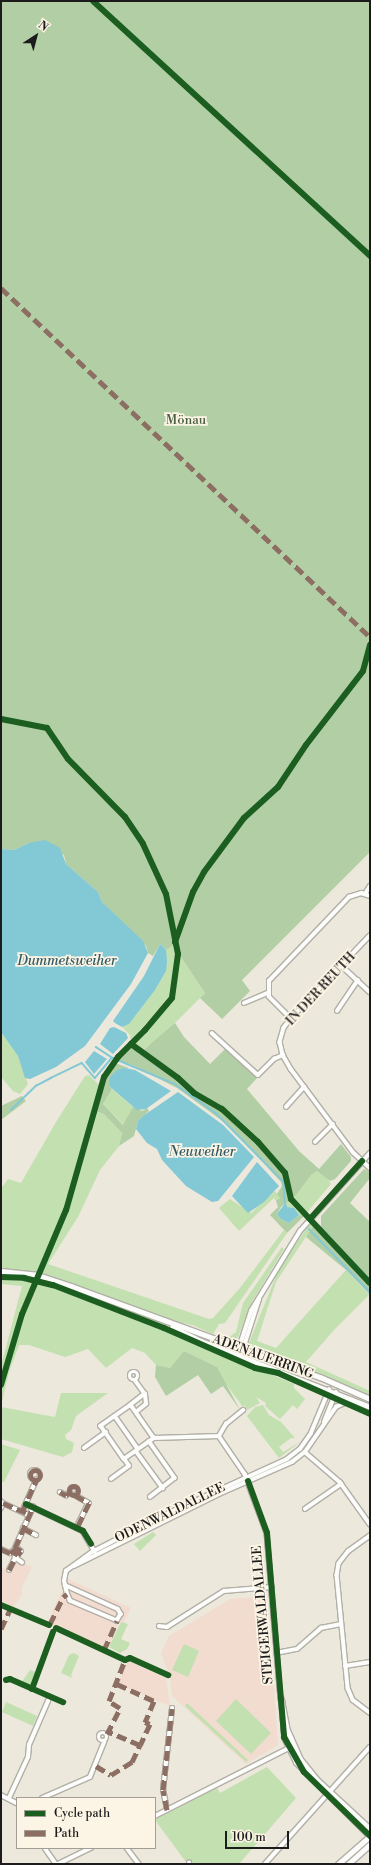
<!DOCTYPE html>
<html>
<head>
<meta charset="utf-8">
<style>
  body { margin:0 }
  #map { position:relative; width:371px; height:1865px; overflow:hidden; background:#ece8db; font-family:"Libre Bodoni",serif }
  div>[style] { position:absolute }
  .built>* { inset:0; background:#f2dbcf }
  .green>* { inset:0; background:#c2e0b0 }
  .forest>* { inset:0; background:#b1cea5 }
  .water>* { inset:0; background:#82c8d5 }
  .stream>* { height:1.5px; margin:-0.75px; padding:0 0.75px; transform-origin:0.75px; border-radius:0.75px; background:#82c8d5 }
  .roads { filter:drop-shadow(1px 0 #b2afa7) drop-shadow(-1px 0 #b2afa7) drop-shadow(0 1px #b2afa7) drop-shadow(0 -1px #b2afa7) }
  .street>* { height:3.5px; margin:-1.75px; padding:0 1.75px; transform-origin:1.75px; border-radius:1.75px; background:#fcfcfa }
  .street>.ring { margin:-1.75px; padding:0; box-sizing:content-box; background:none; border:3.5px solid #fcfcfa; border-radius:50% }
  .secondary>* { height:5px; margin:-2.5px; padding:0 2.5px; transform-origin:2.5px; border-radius:2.5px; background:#fcfcfa }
  .quiet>* { height:5px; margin-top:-2.5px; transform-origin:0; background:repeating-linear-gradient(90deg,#8d6e63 0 10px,transparent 0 15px) }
  .quiet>.ring { margin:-2.5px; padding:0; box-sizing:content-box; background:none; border:5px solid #8d6e63; border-radius:50% }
  .cycleway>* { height:6px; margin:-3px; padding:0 3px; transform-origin:3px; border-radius:3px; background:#1b5e20 }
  span { translate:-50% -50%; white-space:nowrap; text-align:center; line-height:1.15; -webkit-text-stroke:3.5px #fcf5e5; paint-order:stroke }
  .park-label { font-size:13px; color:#4a5e43 }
  .street-label { font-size:13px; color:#1c1c1c }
  .water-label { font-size:14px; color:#335b65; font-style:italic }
  .frame { position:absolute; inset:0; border:2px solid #1c1c1c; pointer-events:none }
  .legend { position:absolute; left:16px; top:1797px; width:140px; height:52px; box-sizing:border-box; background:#fcf5e5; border:1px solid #a29e95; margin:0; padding:5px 7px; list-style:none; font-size:12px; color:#1c1c1c }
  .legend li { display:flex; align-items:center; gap:8px; height:20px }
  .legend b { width:20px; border:1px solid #a29e95 }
  .north { position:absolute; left:16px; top:16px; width:40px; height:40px; -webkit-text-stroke:3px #fcf5e5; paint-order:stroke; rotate:36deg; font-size:11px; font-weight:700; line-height:16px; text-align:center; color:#1c1c1c }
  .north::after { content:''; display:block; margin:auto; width:14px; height:18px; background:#1c1c1c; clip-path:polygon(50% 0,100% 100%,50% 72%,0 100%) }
  .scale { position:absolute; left:225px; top:1831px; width:64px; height:18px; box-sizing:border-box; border:2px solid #1c1c1c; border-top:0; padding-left:5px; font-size:12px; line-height:14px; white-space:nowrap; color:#1c1c1c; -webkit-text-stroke:3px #fcf5e5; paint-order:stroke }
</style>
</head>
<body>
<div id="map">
  <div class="built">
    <div style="clip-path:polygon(15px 1559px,32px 1567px,22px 1587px,22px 1594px,14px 1607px,1px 1601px,1px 1567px,10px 1571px)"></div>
    <div style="clip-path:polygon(68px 1579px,131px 1608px,124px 1623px,120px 1621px,106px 1651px,47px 1623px)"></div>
    <div style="clip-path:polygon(266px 1596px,269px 1653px,272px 1661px,278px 1745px,246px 1764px,172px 1696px,170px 1677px,161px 1653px,169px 1636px,230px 1599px)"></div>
    <div style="clip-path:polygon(127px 1660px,166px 1678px,170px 1706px,118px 1684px)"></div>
  </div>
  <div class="green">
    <div style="clip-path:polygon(174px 944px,176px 967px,171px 995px,131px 1041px,130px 1035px,122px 1027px,129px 1024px,155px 990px,166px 971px,166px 950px)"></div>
    <div style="clip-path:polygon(179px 954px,205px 993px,164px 1034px,141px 1051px,134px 1043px,174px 997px)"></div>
    <div style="clip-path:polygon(1px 1032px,18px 1056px,28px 1084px,20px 1094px,13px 1091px,1px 1077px)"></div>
    <div style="clip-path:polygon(89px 1075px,99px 1085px,87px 1135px,96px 1111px,104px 1114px,122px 1133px,119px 1146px,100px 1170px,78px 1217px,48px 1264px,209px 1319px,213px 1318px,240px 1288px,284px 1230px,287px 1233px,225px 1323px,219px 1324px,213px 1334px,192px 1325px,172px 1321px,59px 1279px,35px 1272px,1px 1269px,1px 1186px,3px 1186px,8px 1179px,21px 1183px,56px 1122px,85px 1076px)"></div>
    <div style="clip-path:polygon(112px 1089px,133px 1107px,124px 1125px,103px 1104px)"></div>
    <div style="clip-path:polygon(317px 1171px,326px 1177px,331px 1184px,304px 1216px,299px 1215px,294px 1208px,287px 1207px,286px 1202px,297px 1194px,311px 1175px)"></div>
    <div style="clip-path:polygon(275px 1191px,280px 1198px,276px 1201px,274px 1198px,239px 1231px,219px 1208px,230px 1199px,251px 1213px)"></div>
    <div style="clip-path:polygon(310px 1223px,313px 1226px,276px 1282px,257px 1341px,276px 1348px,346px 1270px,369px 1295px,334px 1330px,306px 1362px,370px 1391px,370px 1396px,248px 1345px,279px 1269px)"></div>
    <div style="clip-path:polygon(282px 1247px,284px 1249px,252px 1302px,238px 1337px,233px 1342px,225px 1340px,236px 1332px,243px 1303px)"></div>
    <div style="clip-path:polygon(1px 1278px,38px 1282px,155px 1326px,294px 1384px,294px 1388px,305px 1399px,297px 1409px,293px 1405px,280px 1419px,265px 1406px,266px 1403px,256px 1397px,260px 1403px,247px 1410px,245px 1405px,243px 1407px,223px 1380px,217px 1367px,184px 1351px,170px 1368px,156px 1365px,145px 1353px,132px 1348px,106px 1368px,88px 1349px,65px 1357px,29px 1345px,19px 1345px,9px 1372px,1px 1406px,1px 1366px,22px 1286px,1px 1284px)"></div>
    <div style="clip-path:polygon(39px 1278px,162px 1323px,194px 1342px,166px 1328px)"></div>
    <div style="clip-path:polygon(61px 1393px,108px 1393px,76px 1416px,71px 1430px,65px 1435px,66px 1439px,74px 1443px,72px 1452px,63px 1457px,1px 1439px,1px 1407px,55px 1417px)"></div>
    <div style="clip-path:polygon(263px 1405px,269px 1415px,281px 1422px,295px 1438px,291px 1438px,279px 1447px,283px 1452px,300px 1442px,279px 1458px,247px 1416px,255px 1407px)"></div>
    <div style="clip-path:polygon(1px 1444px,20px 1450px,4px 1482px,1px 1481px)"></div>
    <div style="clip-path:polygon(153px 1532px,156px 1535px,140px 1551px,134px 1544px)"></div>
    <div style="clip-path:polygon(121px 1622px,128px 1624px,121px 1639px,130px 1643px,127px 1649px,120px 1653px,109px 1647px)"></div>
    <div style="clip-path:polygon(184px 1644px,199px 1651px,188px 1677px,172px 1670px)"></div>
    <div style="clip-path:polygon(74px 1653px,79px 1656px,71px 1675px,73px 1678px,61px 1673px,69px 1655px)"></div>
    <div style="clip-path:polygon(30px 1670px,38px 1673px,32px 1687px,22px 1682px)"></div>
    <div style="clip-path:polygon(236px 1699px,271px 1733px,251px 1754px,216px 1721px)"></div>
    <div style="clip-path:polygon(6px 1702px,37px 1716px,33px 1726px,2px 1712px)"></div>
    <div style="clip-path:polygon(187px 1703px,248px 1760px,246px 1762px,185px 1706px)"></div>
    <div style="clip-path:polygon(267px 1767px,296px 1798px,239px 1864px,194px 1864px,189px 1860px,186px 1862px,155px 1820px,217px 1788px,220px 1793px)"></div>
  </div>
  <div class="forest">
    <div style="clip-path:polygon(1px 1px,370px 1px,370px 852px,242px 980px,250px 991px,222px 1019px,200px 998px,205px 993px,179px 954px,176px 943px,166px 950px,160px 944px,153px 956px,148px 953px,146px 946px,102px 902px,98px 892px,66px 864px,64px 855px,29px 843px,14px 850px,1px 849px)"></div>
    <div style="clip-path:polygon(175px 1023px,184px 1037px,210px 1064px,225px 1049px,257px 1078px,247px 1089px,299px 1151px,319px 1169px,341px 1144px,351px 1157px,351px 1161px,335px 1179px,330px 1181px,317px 1171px,311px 1175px,297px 1194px,281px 1207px,277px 1214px,281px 1219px,289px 1223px,299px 1215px,304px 1216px,287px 1233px,270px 1215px,278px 1207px,276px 1201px,280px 1198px,277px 1194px,282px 1186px,281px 1182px,228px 1125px,177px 1088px,130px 1064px,117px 1061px,130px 1046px,140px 1053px)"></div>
    <div style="clip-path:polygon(115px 1063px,129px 1068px,125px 1068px,109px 1086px,112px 1089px,103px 1104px,123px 1125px,133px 1107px,142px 1111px,147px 1108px,149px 1111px,138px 1121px,134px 1136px,119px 1146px,122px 1133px,104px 1114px,96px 1111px,105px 1079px)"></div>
    <div style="clip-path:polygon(22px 1096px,26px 1101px,1px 1120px,1px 1106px)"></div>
    <div style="clip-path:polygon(364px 1169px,370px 1172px,370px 1178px,350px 1203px,370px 1222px,370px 1279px,321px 1228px,321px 1216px)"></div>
    <div style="clip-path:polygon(313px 1226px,370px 1285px,370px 1295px,346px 1270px,306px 1237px)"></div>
    <div style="clip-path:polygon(184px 1351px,217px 1367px,240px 1410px,223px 1386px,211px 1394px,198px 1375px,166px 1396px,155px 1377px,156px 1365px,170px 1368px)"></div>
  </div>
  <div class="water">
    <div style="clip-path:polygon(45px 840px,60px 848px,66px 864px,98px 892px,102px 902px,143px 941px,148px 953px,131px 984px,85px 1046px,56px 1067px,30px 1079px,25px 1078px,18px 1056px,1px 1032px,1px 849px,14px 850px,29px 843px)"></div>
    <div style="clip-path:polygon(160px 944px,166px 950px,167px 961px,166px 971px,155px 990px,129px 1024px,122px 1027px,115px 1023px,113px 1021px,144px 976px)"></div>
    <div style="clip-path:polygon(114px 1027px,126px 1033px,128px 1038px,113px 1054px,100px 1044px,110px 1028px)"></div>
    <div style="clip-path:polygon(94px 1051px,107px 1059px,94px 1074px,85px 1062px)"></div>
    <div style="clip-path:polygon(125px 1068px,135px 1070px,171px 1091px,146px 1109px,137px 1110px,109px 1086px,110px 1077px,117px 1070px)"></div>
    <div style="clip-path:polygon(178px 1092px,223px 1125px,254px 1157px,218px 1201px,212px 1202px,186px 1186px,162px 1160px,157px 1149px,147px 1143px,136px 1129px,138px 1121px,143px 1116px)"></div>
    <div style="clip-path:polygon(257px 1162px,279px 1186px,264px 1202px,248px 1213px,232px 1196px)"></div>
    <div style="clip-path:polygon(286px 1202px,287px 1207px,294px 1208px,299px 1215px,289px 1223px,281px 1219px,277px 1214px)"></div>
  </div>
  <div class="stream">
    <div style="left:96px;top:1047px;width:20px;rotate:33deg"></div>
    <div style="left:113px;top:1058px;width:67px;rotate:22.8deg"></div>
    <div style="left:175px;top:1084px;width:50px;rotate:35.3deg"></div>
    <div style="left:216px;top:1113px;width:97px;rotate:45.4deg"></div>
    <div style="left:284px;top:1182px;width:20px;rotate:87deg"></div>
    <div style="left:11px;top:1110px;width:35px;rotate:-44deg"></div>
    <div style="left:36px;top:1086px;width:17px;rotate:-28deg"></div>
    <div style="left:51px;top:1078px;width:34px;rotate:-26deg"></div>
    <div style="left:82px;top:1063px;width:20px;rotate:49deg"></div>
    <div style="left:95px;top:1078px;width:26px;rotate:-50deg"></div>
    <div style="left:309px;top:1229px;width:88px;rotate:45.9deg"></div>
  </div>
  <div class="roads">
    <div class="street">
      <div style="left:365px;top:894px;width:9px;rotate:-58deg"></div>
      <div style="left:370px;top:936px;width:115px;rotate:133.6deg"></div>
      <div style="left:291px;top:1019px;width:11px;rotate:128deg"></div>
      <div style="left:284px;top:1028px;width:15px;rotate:106deg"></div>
      <div style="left:280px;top:1042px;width:13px;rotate:77deg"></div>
      <div style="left:283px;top:1055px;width:16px;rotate:60deg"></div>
      <div style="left:291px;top:1069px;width:104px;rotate:53.2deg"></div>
      <div style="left:353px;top:1152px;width:23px;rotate:43deg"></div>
      <div style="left:342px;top:966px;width:38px;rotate:43deg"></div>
      <div style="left:244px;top:1003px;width:26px;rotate:-23deg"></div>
      <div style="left:337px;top:1011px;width:37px;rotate:-56deg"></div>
      <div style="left:291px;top:1019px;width:31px;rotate:-135deg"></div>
      <div style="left:269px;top:997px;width:16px;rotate:-90deg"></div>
      <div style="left:269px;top:981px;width:116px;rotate:-46.4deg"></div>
      <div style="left:349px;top:897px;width:13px;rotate:-18deg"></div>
      <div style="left:361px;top:893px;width:9px;rotate:18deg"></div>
      <div style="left:212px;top:1033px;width:62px;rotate:42.4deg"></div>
      <div style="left:258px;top:1075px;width:23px;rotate:-45deg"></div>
      <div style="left:274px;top:1059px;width:10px;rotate:-24deg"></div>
      <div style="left:286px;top:1107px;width:27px;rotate:-48deg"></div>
      <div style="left:315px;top:1142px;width:25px;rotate:-45deg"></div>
      <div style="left:239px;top:1348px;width:39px;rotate:-72deg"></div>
      <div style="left:251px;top:1311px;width:94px;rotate:-58.5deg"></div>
      <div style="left:300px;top:1231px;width:105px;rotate:-48.1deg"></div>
      <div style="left:239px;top:1348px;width:8px;rotate:-40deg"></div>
      <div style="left:245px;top:1343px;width:46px;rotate:-72.3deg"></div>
      <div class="ring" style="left:130px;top:1372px;width:4.5px;height:4.5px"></div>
      <div style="left:135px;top:1380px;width:17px;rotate:54deg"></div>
      <div style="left:131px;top:1405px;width:37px;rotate:145deg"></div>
      <div style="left:101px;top:1426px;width:40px;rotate:55.1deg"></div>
      <div style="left:124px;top:1459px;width:37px;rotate:-35deg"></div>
      <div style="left:136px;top:1412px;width:13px;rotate:-39deg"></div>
      <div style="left:146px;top:1404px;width:10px;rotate:-96deg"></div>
      <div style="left:145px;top:1394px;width:18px;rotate:142deg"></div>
      <div style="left:131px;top:1405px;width:40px;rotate:55.1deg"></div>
      <div style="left:154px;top:1438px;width:65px;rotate:-1.8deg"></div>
      <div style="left:115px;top:1416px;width:39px;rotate:55deg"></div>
      <div style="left:324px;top:1422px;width:32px;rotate:-68deg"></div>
      <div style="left:219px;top:1436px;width:46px;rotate:55.6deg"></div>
      <div style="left:245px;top:1474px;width:63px;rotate:69.6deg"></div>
      <div style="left:267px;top:1533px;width:167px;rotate:85.2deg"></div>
      <div style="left:219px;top:1436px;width:14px;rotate:-60deg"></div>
      <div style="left:226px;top:1424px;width:22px;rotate:-39deg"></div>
      <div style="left:149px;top:1441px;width:45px;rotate:54.9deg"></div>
      <div style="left:175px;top:1478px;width:31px;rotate:142deg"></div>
      <div style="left:84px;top:1448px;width:27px;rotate:-36deg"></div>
      <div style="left:136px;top:1451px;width:46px;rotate:53.9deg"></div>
      <div style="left:305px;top:1452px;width:46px;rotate:40.6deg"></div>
      <div style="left:340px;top:1482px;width:52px;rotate:54.5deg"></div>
      <div class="ring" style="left:30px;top:1470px;width:6.5px;height:6.5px"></div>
      <div style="left:111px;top:1479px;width:22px;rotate:-36deg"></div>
      <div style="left:129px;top:1466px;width:9px;rotate:-126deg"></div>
      <div class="ring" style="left:69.5px;top:1486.5px;width:5.5px;height:5.5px"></div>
      <div style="left:60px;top:1492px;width:7px;rotate:27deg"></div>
      <div style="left:66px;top:1495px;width:4px;rotate:-34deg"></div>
      <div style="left:75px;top:1495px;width:16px;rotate:30deg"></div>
      <div style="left:89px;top:1503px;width:28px;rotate:116deg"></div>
      <div style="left:1px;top:1501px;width:4px;rotate:63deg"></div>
      <div style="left:3px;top:1505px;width:4px;rotate:117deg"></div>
      <div style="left:3px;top:1503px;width:29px;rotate:25deg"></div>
      <div style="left:26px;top:1504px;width:63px;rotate:25.3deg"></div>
      <div style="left:83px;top:1531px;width:24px;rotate:60deg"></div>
      <div style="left:305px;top:1509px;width:44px;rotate:-34.8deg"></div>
      <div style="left:22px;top:1512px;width:35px;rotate:-66deg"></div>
      <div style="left:23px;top:1528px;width:15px;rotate:28deg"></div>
      <div style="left:370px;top:1536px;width:26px;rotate:144deg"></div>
      <div style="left:349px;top:1551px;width:16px;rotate:128deg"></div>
      <div style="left:339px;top:1564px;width:11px;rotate:100deg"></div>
      <div style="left:337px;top:1575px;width:114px;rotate:84.4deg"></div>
      <div style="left:348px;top:1688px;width:13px;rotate:67deg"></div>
      <div style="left:353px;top:1700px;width:21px;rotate:37deg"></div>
      <div style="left:15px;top:1548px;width:45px;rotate:-66.3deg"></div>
      <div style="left:1px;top:1549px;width:10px;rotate:24deg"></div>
      <div style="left:10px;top:1553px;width:9px;rotate:-36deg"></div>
      <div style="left:17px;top:1548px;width:5px;rotate:37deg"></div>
      <div style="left:21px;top:1551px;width:5px;rotate:127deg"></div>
      <div style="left:18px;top:1555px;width:5px;rotate:-143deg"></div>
      <div style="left:15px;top:1557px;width:9px;rotate:36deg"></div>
      <div style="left:74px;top:1566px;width:162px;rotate:-26.4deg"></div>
      <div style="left:219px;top:1494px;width:80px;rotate:-23.7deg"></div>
      <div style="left:292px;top:1462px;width:16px;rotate:-38deg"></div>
      <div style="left:305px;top:1452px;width:55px;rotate:-55.4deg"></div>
      <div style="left:336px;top:1407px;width:17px;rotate:-25deg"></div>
      <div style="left:9px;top:1570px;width:13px;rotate:-63deg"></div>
      <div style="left:65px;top:1585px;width:58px;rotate:24.4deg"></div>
      <div style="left:118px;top:1609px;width:6px;rotate:59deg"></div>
      <div style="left:121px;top:1614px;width:8px;rotate:120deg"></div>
      <div style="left:117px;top:1621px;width:51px;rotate:-156.9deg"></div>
      <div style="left:70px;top:1601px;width:8px;rotate:-113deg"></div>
      <div style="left:67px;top:1594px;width:9px;rotate:-103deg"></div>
      <div style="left:65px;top:1585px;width:4px;rotate:-104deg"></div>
      <div style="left:64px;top:1581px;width:10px;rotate:-79deg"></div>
      <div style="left:66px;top:1571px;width:34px;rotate:-36deg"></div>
      <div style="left:94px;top:1551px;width:76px;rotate:-27.2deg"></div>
      <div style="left:162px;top:1516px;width:137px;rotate:-24.5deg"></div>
      <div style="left:287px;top:1459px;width:16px;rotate:-38deg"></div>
      <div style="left:300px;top:1449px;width:19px;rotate:-55deg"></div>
      <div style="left:311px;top:1433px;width:47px;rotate:-67.3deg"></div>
      <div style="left:159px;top:1626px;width:8px;rotate:7deg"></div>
      <div style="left:167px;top:1627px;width:67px;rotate:-32.3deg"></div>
      <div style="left:224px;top:1591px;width:48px;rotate:-4.8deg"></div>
      <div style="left:276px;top:1653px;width:21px;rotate:-11deg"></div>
      <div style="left:297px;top:1649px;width:32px;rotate:-41deg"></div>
      <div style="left:321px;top:1628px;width:20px;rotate:-11deg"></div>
      <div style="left:345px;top:1666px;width:25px;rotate:-9deg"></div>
      <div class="ring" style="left:98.5px;top:1732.5px;width:5.5px;height:5.5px"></div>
      <div style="left:1px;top:1795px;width:18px;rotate:27deg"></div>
      <div style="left:9px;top:1798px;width:45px;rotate:-65.1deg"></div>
      <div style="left:28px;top:1757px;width:12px;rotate:-85deg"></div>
      <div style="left:29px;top:1745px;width:48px;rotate:-66.6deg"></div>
      <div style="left:42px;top:1798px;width:52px;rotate:-23.6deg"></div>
      <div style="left:90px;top:1777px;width:38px;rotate:-68deg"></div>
      <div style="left:167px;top:1810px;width:20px;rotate:-101deg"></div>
      <div style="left:163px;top:1790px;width:82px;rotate:-83.7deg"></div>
      <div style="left:155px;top:1816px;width:153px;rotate:-26.9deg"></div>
      <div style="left:45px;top:1848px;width:19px;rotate:55deg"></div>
      <div style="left:127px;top:1848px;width:20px;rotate:53deg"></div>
      <div style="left:58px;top:1864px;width:37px;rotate:-26deg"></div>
      <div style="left:189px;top:1864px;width:1px;rotate:-90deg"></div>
      <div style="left:265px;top:1864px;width:157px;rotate:-48.1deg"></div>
    </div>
    <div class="secondary">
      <div style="left:1px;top:1271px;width:36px;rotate:6deg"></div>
      <div style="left:37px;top:1275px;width:36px;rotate:18deg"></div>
      <div style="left:71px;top:1286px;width:265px;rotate:20.1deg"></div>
      <div style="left:320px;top:1377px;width:55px;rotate:23.7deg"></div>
      <div style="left:172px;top:1327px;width:32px;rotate:26deg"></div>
      <div style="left:201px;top:1341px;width:181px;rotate:21.3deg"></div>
      <div style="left:281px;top:1699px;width:38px;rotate:85deg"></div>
      <div style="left:284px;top:1737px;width:28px;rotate:64deg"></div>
      <div style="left:296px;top:1762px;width:105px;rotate:45deg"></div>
      <div style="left:281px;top:1700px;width:31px;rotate:79deg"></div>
      <div style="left:287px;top:1730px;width:32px;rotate:66deg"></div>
      <div style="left:300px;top:1759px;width:26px;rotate:51deg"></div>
      <div style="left:316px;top:1779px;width:74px;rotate:42.8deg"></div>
      <div style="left:338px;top:1864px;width:43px;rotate:-41.2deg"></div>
      <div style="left:348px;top:1864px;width:30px;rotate:-42deg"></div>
    </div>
  </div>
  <div class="quiet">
    <div style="left:1px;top:288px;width:508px;rotate:43.4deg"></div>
    <div class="ring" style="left:30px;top:1470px;width:5px;height:5px"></div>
    <div class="ring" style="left:69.5px;top:1486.5px;width:4px;height:4px"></div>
    <div style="left:60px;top:1492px;width:7px;rotate:27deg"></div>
    <div style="left:66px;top:1495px;width:4px;rotate:-34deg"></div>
    <div style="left:75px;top:1495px;width:16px;rotate:30deg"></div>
    <div style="left:89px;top:1503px;width:28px;rotate:116deg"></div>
    <div style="left:3px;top:1503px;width:25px;rotate:23deg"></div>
    <div style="left:22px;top:1512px;width:35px;rotate:-66deg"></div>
    <div style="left:23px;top:1528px;width:15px;rotate:28deg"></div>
    <div style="left:15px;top:1548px;width:45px;rotate:-66.3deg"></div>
    <div style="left:1px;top:1549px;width:10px;rotate:24deg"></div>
    <div style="left:10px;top:1553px;width:9px;rotate:-36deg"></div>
    <div style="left:17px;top:1548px;width:5px;rotate:37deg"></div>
    <div style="left:21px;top:1551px;width:5px;rotate:127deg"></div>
    <div style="left:18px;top:1555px;width:5px;rotate:-143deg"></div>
    <div style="left:9px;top:1570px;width:13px;rotate:-63deg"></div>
    <div style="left:50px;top:1624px;width:30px;rotate:-64deg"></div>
    <div style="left:63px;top:1597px;width:5px;rotate:-37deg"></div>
    <div style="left:1px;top:1629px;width:23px;rotate:-65deg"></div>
    <div style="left:104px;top:1650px;width:32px;rotate:-66deg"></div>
    <div style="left:117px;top:1684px;width:41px;rotate:24.7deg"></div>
    <div style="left:154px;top:1701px;width:23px;rotate:113deg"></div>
    <div style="left:145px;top:1722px;width:5px;rotate:22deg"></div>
    <div style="left:150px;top:1724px;width:23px;rotate:115deg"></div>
    <div style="left:107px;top:1734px;width:29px;rotate:-63deg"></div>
    <div style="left:120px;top:1708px;width:13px;rotate:-148deg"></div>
    <div style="left:109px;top:1701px;width:44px;rotate:-68.7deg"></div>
    <div style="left:96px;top:1766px;width:17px;rotate:31deg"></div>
    <div style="left:111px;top:1775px;width:25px;rotate:-32deg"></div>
    <div style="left:132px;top:1762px;width:19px;rotate:-65deg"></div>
    <div style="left:140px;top:1745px;width:33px;rotate:-157deg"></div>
    <div style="left:167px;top:1810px;width:20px;rotate:-101deg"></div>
    <div style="left:163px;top:1790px;width:82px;rotate:-83.7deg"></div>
  </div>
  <div class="cycleway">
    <div style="left:93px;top:1px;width:377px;rotate:42.6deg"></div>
    <div style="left:1px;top:719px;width:47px;rotate:11.1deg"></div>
    <div style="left:47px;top:728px;width:37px;rotate:56deg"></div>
    <div style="left:68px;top:759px;width:81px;rotate:45.5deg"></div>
    <div style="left:125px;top:817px;width:32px;rotate:56deg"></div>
    <div style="left:143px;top:844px;width:55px;rotate:65.3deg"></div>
    <div style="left:166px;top:894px;width:61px;rotate:78.7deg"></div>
    <div style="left:178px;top:954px;width:44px;rotate:97.8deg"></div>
    <div style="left:172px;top:998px;width:42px;rotate:130.2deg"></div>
    <div style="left:145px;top:1030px;width:38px;rotate:135deg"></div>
    <div style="left:118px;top:1057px;width:24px;rotate:125deg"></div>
    <div style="left:104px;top:1077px;width:138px;rotate:105.9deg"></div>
    <div style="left:66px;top:1210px;width:113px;rotate:112.9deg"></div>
    <div style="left:22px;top:1314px;width:74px;rotate:106.5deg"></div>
    <div style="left:175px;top:942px;width:53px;rotate:-70.2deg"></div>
    <div style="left:193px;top:892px;width:23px;rotate:-61deg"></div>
    <div style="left:204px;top:872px;width:67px;rotate:-53.5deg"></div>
    <div style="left:244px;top:818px;width:46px;rotate:-42.4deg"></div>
    <div style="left:278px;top:787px;width:50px;rotate:-56.3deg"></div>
    <div style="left:306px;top:745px;width:93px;rotate:-52.4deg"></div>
    <div style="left:363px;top:671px;width:27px;rotate:-75deg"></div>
    <div style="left:131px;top:1044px;width:58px;rotate:35.9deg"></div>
    <div style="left:178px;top:1078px;width:22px;rotate:43deg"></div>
    <div style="left:194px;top:1093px;width:32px;rotate:30deg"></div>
    <div style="left:222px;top:1109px;width:49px;rotate:42.5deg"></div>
    <div style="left:258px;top:1142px;width:41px;rotate:48.9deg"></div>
    <div style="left:285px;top:1173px;width:27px;rotate:77deg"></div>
    <div style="left:291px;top:1199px;width:115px;rotate:46.8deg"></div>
    <div style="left:310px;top:1219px;width:78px;rotate:-48.1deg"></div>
    <div style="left:1px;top:1277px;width:23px;rotate:2deg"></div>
    <div style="left:24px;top:1278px;width:30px;rotate:14deg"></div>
    <div style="left:53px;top:1285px;width:119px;rotate:21.2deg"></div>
    <div style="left:164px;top:1328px;width:99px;rotate:23.7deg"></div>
    <div style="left:255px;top:1368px;width:24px;rotate:12deg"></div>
    <div style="left:278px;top:1373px;width:101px;rotate:24deg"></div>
    <div style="left:248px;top:1481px;width:55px;rotate:69.9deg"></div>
    <div style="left:267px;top:1533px;width:205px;rotate:85.2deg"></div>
    <div style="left:284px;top:1737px;width:40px;rotate:60.3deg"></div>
    <div style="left:304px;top:1772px;width:92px;rotate:44.1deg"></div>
    <div style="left:26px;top:1504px;width:63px;rotate:25.3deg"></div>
    <div style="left:83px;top:1531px;width:15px;rotate:58deg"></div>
    <div style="left:1px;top:1605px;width:52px;rotate:22.6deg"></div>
    <div style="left:56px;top:1628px;width:76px;rotate:24.9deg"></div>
    <div style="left:125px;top:1660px;width:5px;rotate:-22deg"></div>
    <div style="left:130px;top:1658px;width:42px;rotate:24.1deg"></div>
    <div style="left:6px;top:1680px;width:4px;rotate:-14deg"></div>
    <div style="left:10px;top:1679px;width:58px;rotate:23.5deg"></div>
    <div style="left:32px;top:1689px;width:61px;rotate:-69.8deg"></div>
  </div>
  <div class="park-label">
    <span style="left:186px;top:420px">Mönau</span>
  </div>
  <div class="street-label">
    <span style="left:321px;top:989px;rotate:-47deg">IN DER REUTH</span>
    <span style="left:263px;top:1357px;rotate:20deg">ADENAUERRING</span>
    <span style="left:170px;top:1513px;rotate:-26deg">ODENWALDALLEE</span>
    <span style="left:263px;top:1615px;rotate:-95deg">STEIGERWALDALLEE</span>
  </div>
  <div class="water-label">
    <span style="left:67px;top:961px">Dummetsweiher</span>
    <span style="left:202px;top:1152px">Neuweiher</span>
  </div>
  <div class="frame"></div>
  <ul class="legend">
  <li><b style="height:5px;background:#1b5e20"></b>Cycle path</li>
  <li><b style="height:5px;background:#8d6e63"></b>Path</li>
  </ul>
  <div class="north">N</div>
  <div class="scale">100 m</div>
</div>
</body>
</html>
